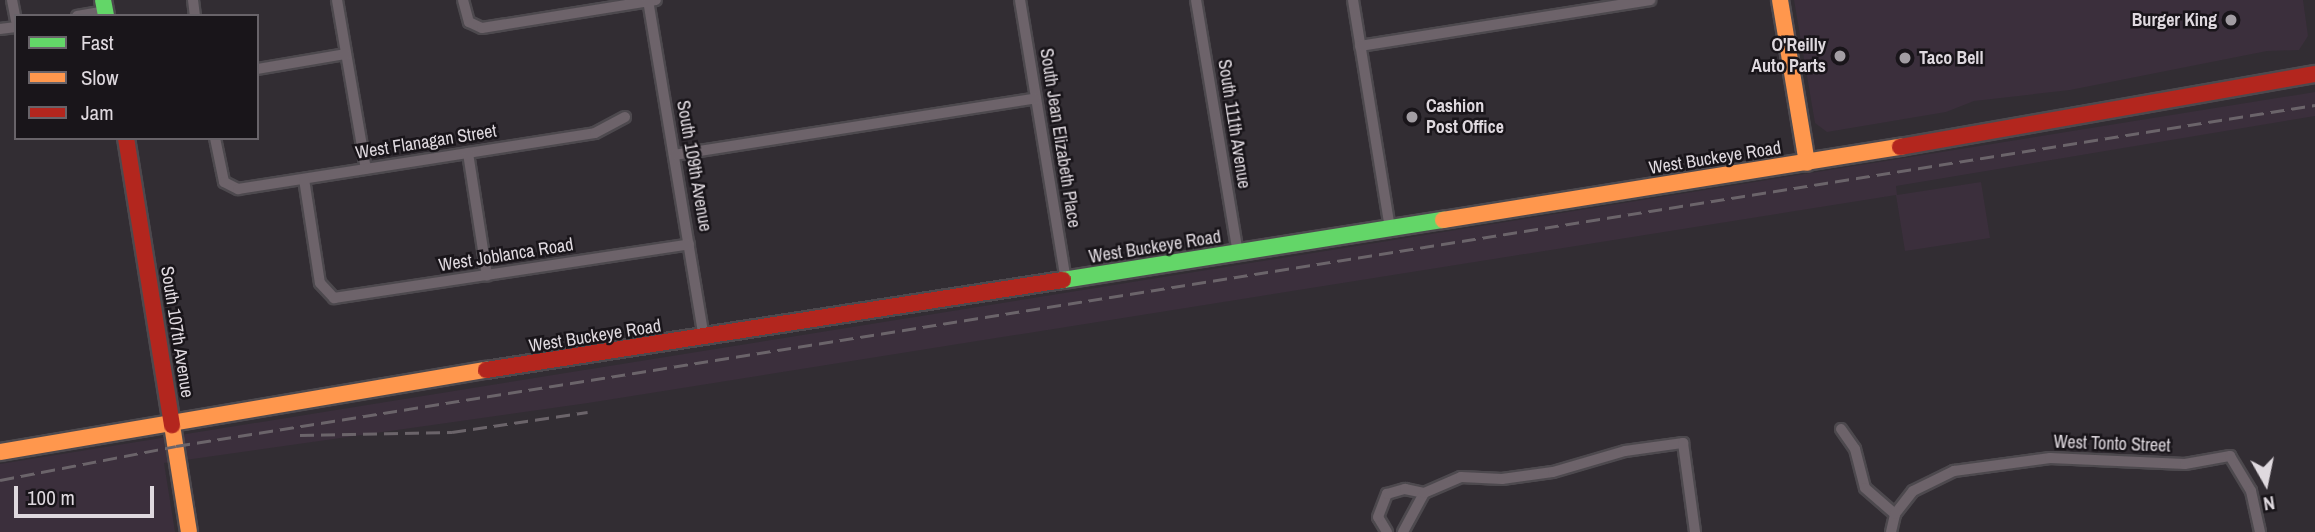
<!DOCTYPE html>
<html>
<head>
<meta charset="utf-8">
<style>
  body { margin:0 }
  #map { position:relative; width:2315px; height:532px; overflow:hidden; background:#322d33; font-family:"Archivo Narrow",sans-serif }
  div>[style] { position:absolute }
  .built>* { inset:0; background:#3b2f3c }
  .roads { filter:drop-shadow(2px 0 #4d494e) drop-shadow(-2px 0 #4d494e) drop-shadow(0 2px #4d494e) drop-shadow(0 -2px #4d494e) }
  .street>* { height:10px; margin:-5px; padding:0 5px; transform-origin:5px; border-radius:5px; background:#6d636a }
  .fast>* { height:16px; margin:-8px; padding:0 8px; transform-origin:8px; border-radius:8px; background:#63d668 }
  .slow>* { height:16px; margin:-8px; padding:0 8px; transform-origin:8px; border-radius:8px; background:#ff974d }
  .jam>* { height:16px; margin:-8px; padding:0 8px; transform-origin:8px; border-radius:8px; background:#b3261e }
  .rail>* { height:2.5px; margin-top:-1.25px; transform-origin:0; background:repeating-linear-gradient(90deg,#6b646a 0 14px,transparent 0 21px) }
  .dots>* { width:19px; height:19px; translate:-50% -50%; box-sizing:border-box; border:4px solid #19151a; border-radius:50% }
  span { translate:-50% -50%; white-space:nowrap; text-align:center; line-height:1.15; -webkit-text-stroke:5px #19151a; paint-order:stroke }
  .poi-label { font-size:18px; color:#dfd9df; font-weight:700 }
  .right { translate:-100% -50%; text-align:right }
  .left { translate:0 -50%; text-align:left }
  .street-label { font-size:18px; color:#dfd9df }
  .legend { position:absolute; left:14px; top:14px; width:245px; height:126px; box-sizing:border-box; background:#19151a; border:2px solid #686369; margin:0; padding:9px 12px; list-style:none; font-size:21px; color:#dfd9df }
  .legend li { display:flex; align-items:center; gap:14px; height:35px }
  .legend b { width:35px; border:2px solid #686369 }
  .north { position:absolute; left:2231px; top:448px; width:70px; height:70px; -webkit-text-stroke:5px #19151a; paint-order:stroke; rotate:171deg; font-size:19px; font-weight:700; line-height:28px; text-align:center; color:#dfd9df }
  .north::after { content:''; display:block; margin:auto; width:24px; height:32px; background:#dfd9df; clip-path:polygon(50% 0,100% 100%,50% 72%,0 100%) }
  .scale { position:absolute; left:14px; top:486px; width:140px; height:32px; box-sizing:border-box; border:4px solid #dfd9df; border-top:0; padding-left:9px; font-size:21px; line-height:24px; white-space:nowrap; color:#dfd9df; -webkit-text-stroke:5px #19151a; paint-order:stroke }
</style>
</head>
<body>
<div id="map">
  <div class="built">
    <div style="clip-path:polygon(1794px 0,2303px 0,2308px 36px,2299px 50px,2267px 51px,2070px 90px,1974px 101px,1946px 112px,1827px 132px,1815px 123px)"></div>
    <div style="clip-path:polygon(2315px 92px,2315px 116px,1896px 186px,1897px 195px,1981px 182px,1990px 238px,1905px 251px,1896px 195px,588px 403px,164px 463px,175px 532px,0 532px,0 464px)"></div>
  </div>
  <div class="roads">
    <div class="street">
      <div style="left:12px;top:0;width:21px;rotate:79deg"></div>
      <div style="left:193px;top:0;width:16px;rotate:83deg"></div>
      <div style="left:337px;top:0;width:171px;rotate:80.3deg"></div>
      <div style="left:463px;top:0;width:23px;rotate:75deg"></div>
      <div style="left:469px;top:22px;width:14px;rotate:25deg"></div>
      <div style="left:482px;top:28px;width:176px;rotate:-9.1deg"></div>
      <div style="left:648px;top:0;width:343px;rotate:80.6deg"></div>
      <div style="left:1020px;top:0;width:285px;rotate:80.7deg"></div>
      <div style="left:1196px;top:0;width:256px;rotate:80.6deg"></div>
      <div style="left:1353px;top:0;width:232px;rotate:80.8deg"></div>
      <div style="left:77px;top:16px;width:28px;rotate:-10deg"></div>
      <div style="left:0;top:29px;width:16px;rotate:-7deg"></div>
      <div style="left:1360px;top:46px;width:294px;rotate:-9deg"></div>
      <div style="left:257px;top:69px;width:90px;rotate:-9.6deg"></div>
      <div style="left:215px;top:138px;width:45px;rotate:78.4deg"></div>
      <div style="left:224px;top:182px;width:16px;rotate:27deg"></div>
      <div style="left:238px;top:189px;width:361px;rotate:-8.9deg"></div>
      <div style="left:595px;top:133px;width:34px;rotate:-28deg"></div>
      <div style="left:468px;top:153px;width:124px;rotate:81.2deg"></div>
      <div style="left:674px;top:155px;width:366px;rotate:-8.9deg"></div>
      <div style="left:304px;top:179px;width:105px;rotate:81.3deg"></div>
      <div style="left:320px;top:283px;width:21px;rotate:47deg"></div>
      <div style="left:334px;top:298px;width:359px;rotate:-8.6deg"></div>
      <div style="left:1841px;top:429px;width:24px;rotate:55deg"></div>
      <div style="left:1855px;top:449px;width:40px;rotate:75.6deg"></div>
      <div style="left:1865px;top:488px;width:40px;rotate:41deg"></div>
      <div style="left:1387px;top:532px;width:17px;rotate:-121deg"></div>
      <div style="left:1378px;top:517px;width:25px;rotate:-69deg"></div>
      <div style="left:1387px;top:494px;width:19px;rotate:-16deg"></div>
      <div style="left:1405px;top:489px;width:19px;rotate:12deg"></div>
      <div style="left:1403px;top:532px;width:44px;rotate:-61.7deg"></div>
      <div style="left:1424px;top:493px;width:40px;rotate:-23.4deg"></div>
      <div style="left:1461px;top:477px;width:41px;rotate:2.8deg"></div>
      <div style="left:1502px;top:479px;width:51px;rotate:-7.8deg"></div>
      <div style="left:1553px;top:472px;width:75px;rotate:-16.3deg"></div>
      <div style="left:1625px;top:451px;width:59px;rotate:-7.9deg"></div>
      <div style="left:1683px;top:443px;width:90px;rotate:82.3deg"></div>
      <div style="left:1891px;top:532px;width:18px;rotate:-77deg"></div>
      <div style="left:1895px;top:514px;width:29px;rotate:-52deg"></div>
      <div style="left:1913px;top:491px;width:46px;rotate:-26deg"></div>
      <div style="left:1954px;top:471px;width:97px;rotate:-7.7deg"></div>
      <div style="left:2050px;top:458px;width:135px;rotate:2.5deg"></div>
      <div style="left:2185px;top:464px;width:46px;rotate:-10.1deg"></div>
      <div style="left:2230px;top:456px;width:41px;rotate:59deg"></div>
      <div style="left:2251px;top:491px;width:42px;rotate:77.6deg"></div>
    </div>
    <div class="fast">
      <div style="left:103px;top:0;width:16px;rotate:79deg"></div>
      <div style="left:1063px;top:280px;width:385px;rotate:-9deg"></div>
    </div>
    <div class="slow">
      <div style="left:1780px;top:0;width:165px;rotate:80.6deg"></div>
      <div style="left:1443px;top:220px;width:463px;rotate:-9.1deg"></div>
      <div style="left:172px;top:425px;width:108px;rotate:81deg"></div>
      <div style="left:0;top:452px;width:493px;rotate:-9.6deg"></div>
    </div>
    <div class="jam">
      <div style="left:126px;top:138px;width:291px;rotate:80.9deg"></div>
      <div style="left:1900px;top:147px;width:421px;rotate:-10deg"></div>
      <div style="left:486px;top:370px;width:584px;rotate:-8.87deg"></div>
    </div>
  </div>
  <div class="rail">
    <div style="left:300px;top:435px;width:152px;rotate:-1.1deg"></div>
    <div style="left:452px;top:432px;width:137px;rotate:-8.4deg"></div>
    <div style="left:0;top:480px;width:179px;rotate:-10.9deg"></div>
    <div style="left:176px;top:446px;width:2166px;rotate:-9.06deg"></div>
  </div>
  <div class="dots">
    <div style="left:2231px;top:20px;background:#a29da3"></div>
    <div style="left:1840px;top:56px;background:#a29da3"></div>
    <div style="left:1905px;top:58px;background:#a29da3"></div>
    <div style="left:1412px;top:117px;background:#a29da3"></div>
  </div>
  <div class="poi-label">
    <span class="right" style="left:2217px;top:20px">Burger King</span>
    <span class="right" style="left:1826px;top:56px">O'Reilly<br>Auto Parts</span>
    <span class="left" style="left:1919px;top:58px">Taco Bell</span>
    <span class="left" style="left:1426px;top:117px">Cashion<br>Post Office</span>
  </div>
  <div class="street-label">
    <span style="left:1234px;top:124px;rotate:81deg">South 111th Avenue</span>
    <span style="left:1060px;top:138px;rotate:81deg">South Jean Elizabeth Place</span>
    <span style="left:426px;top:142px;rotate:-9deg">West Flanagan Street</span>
    <span style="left:1715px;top:158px;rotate:-9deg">West Buckeye Road</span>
    <span style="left:694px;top:166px;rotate:80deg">South 109th Avenue</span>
    <span style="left:1155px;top:247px;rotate:-9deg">West Buckeye Road</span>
    <span style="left:506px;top:255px;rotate:-9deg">West Joblanca Road</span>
    <span style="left:177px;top:332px;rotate:81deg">South 107th Avenue</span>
    <span style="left:595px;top:336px;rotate:-9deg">West Buckeye Road</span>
    <span style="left:2112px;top:444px;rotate:2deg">West Tonto Street</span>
  </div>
  <ul class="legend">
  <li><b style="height:9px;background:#63d668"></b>Fast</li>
  <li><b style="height:9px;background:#ff974d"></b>Slow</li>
  <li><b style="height:9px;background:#b3261e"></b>Jam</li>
  </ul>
  <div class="north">N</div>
  <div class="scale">100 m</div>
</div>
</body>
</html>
